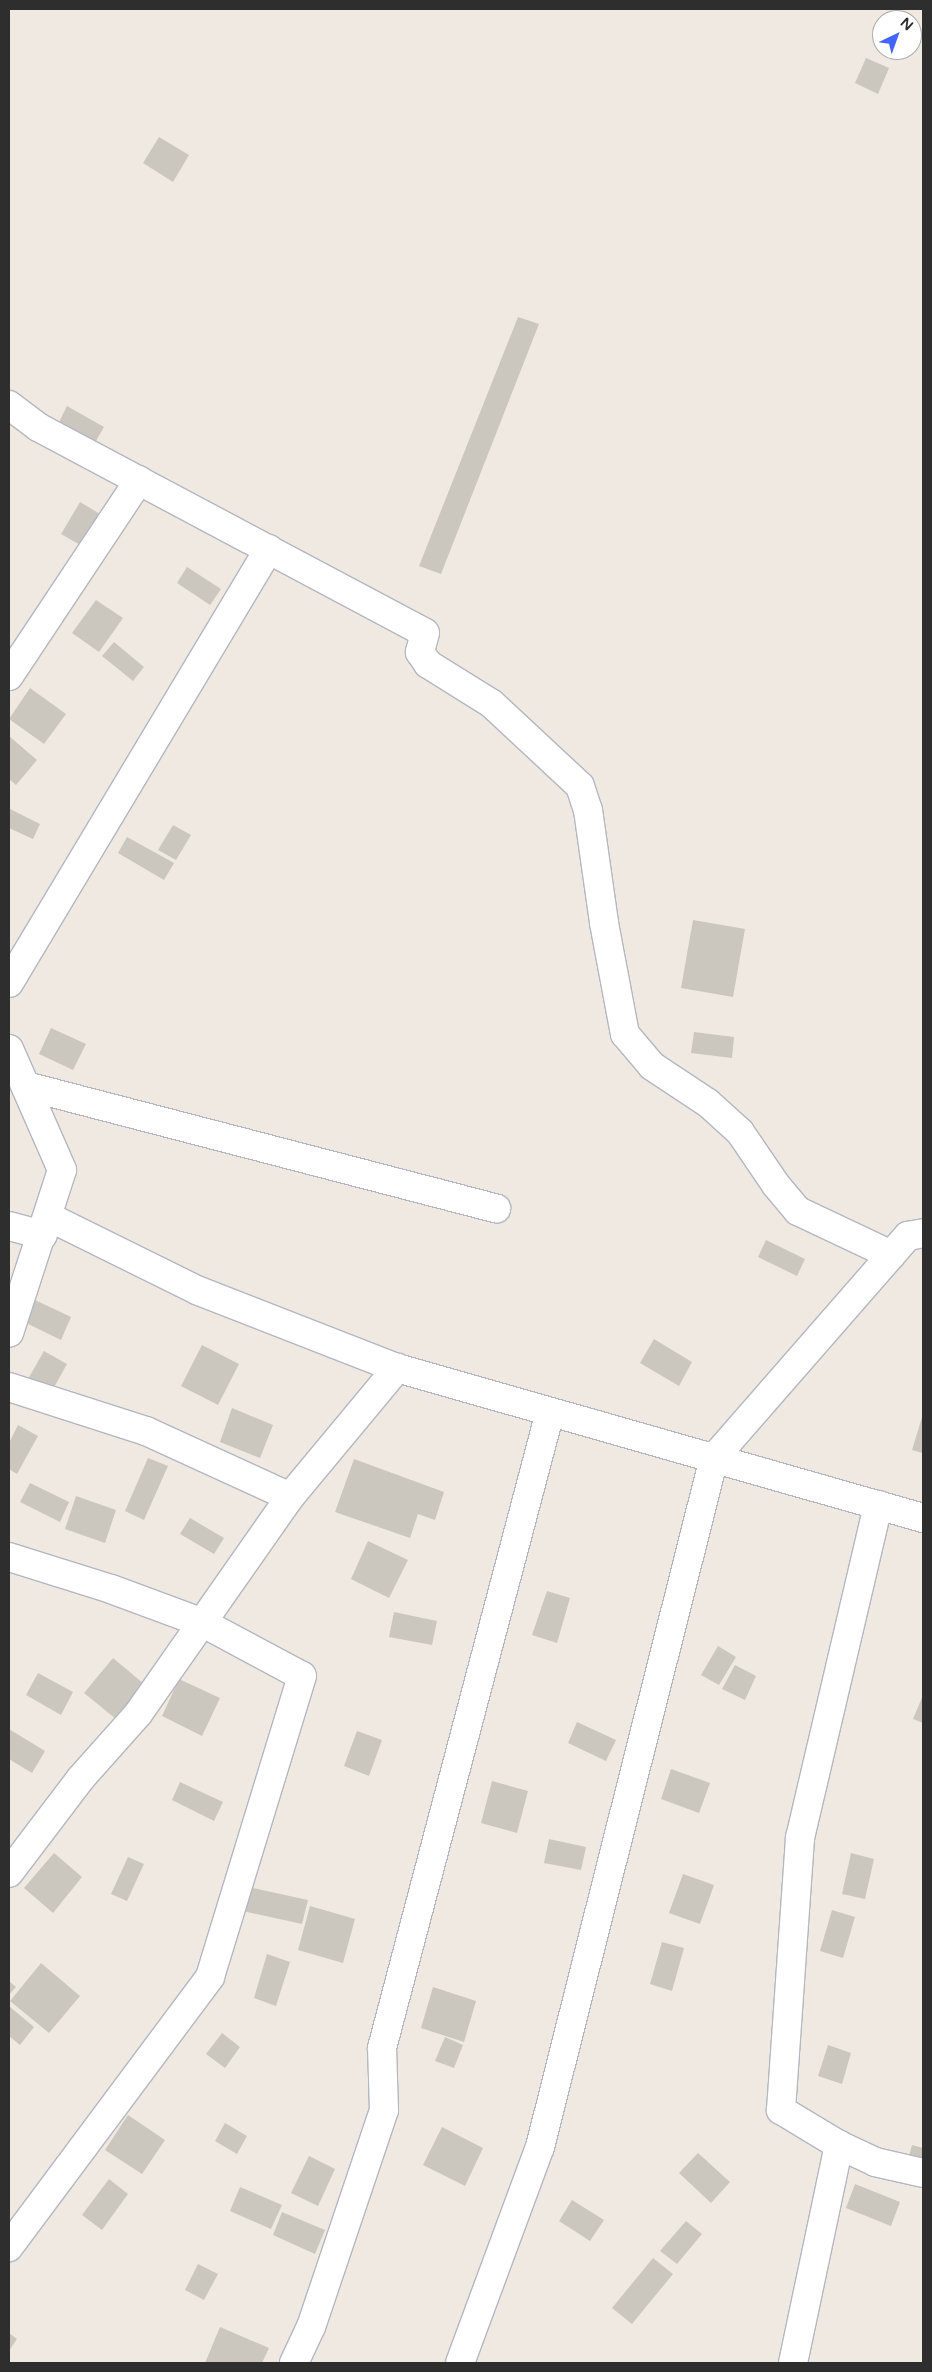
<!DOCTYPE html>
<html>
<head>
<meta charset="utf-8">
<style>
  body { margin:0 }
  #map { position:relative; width:932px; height:2372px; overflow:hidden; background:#efe9e1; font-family:"Varela Round",sans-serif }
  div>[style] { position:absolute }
  .building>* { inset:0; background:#cbc7bf }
  .roads { filter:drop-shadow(1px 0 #b4b7c1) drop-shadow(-1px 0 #b4b7c1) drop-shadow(0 1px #b4b7c1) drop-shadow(0 -1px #b4b7c1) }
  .street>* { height:28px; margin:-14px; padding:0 14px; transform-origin:14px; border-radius:14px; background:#fff }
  span { translate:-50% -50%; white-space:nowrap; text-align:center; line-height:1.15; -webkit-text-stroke:4px #fff; paint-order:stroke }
  .frame { position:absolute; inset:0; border:10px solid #2e2e2e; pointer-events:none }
  .north { position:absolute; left:872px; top:10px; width:50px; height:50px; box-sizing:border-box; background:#fff; border:1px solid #ababab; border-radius:50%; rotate:42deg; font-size:14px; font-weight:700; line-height:20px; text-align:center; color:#2e2e2e }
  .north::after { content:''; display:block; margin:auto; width:18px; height:22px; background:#4264fb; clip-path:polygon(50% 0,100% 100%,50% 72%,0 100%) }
</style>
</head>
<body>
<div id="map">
  <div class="building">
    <div style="clip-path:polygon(866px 58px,889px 68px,878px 94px,855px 83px)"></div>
    <div style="clip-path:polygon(159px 137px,189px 155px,173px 182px,143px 163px)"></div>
    <div style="clip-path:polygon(518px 317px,539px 324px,441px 574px,419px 566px)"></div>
    <div style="clip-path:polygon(67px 406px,104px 427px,93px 446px,57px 426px)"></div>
    <div style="clip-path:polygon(80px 502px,100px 514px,82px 546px,61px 534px)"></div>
    <div style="clip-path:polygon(187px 567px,221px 589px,210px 605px,177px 583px)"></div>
    <div style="clip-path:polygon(96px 600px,123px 618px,99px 652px,72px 633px)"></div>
    <div style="clip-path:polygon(114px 642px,144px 667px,133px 681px,102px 656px)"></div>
    <div style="clip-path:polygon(30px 688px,66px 714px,44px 744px,9px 719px)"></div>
    <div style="clip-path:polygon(9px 736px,37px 760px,16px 785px,9px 779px)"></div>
    <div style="clip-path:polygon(10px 809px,40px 824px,33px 839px,9px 828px)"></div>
    <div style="clip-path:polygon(173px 825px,191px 835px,176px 860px,158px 850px)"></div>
    <div style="clip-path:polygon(127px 837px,174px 863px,164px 880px,118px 853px)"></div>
    <div style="clip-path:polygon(693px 920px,745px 929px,733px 997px,681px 988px)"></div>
    <div style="clip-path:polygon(51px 1028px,86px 1044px,73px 1070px,39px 1054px)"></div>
    <div style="clip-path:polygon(694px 1032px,734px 1037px,732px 1058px,691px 1053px)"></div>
    <div style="clip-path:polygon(766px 1240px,805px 1259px,797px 1276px,758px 1257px)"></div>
    <div style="clip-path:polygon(33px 1299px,71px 1317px,61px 1340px,22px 1321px)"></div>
    <div style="clip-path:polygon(654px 1339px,692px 1362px,679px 1386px,640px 1363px)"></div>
    <div style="clip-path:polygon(202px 1345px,239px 1364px,218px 1405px,181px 1386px)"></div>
    <div style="clip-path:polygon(44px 1351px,67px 1364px,47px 1400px,24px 1386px)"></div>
    <div style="clip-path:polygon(232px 1408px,273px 1425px,260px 1458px,220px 1442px)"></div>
    <div style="clip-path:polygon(923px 1414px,923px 1453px,912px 1450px)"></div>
    <div style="clip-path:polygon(18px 1425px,38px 1436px,17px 1474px,9px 1469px,9px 1443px)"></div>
    <div style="clip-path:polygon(148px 1458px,168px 1466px,144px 1520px,125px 1511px)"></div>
    <div style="clip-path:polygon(354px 1459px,444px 1492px,435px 1520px,418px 1514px,410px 1538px,335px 1512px)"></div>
    <div style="clip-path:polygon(30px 1483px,69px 1502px,60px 1522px,20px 1502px)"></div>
    <div style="clip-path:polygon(76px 1496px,116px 1510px,105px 1543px,65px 1529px)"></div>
    <div style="clip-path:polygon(190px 1518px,224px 1538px,214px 1554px,180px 1534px)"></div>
    <div style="clip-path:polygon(368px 1541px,408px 1560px,389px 1598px,351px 1579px)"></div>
    <div style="clip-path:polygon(547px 1591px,570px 1598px,557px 1643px,532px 1635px)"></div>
    <div style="clip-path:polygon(394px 1612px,437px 1621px,432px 1645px,389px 1637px)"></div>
    <div style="clip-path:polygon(718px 1646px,736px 1657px,719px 1685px,701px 1675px)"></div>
    <div style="clip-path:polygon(113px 1658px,144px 1684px,116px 1719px,84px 1693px)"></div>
    <div style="clip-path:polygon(735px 1665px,756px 1676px,745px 1700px,722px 1689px)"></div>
    <div style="clip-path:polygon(38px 1673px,73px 1692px,61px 1715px,26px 1695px)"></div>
    <div style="clip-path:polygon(179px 1679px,220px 1698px,202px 1736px,162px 1716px)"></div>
    <div style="clip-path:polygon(923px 1695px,923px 1723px,913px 1719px)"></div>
    <div style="clip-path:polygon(577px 1722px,616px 1740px,606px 1761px,568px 1743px)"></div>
    <div style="clip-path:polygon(9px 1729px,45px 1751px,32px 1773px,9px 1759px)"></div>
    <div style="clip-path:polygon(357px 1731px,382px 1740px,369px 1776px,344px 1766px)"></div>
    <div style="clip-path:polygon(671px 1769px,710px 1783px,699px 1813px,661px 1799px)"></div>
    <div style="clip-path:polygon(492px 1781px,528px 1791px,517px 1833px,481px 1823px)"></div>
    <div style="clip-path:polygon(180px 1782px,223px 1802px,214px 1821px,172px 1800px)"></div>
    <div style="clip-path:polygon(549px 1839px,586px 1847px,581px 1870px,544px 1863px)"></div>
    <div style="clip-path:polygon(54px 1853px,82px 1877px,53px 1913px,24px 1888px)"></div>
    <div style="clip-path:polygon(851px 1853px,874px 1859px,865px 1899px,842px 1894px)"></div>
    <div style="clip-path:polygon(128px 1857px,144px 1864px,127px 1901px,111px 1894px)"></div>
    <div style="clip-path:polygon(683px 1874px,714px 1885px,700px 1924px,669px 1913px)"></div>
    <div style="clip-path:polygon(243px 1886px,308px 1900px,302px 1924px,238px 1910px)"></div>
    <div style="clip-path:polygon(310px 1906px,355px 1919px,343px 1963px,298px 1950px)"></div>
    <div style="clip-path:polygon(832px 1910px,855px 1917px,843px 1958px,820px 1951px)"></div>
    <div style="clip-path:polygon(662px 1942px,684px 1948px,672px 1991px,650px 1984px)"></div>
    <div style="clip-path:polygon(267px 1954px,290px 1962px,276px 2006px,254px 1998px)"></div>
    <div style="clip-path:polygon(41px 1963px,80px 1996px,49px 2033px,10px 2001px)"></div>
    <div style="clip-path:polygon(9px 1981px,16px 1987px,9px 1995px)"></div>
    <div style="clip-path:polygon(433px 1987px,476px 2001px,464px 2042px,421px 2028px)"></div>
    <div style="clip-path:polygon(9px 2006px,34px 2027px,20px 2045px,9px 2036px)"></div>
    <div style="clip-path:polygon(222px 2033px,240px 2047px,225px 2068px,206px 2054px)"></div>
    <div style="clip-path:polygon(445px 2037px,463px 2045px,454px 2068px,435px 2061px)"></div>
    <div style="clip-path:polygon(828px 2045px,851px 2053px,842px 2084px,818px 2076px)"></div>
    <div style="clip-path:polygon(128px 2115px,165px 2140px,142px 2174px,105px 2150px)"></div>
    <div style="clip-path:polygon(225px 2123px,247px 2136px,237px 2154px,215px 2141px)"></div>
    <div style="clip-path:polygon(442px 2127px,483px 2148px,465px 2186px,423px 2165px)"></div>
    <div style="clip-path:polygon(912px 2145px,923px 2148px,923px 2176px,905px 2171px)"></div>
    <div style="clip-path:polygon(698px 2153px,730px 2182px,711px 2203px,679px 2173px)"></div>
    <div style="clip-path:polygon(309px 2156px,335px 2169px,318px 2206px,291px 2193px)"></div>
    <div style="clip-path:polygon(109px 2179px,128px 2194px,102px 2230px,82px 2215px)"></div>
    <div style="clip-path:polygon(855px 2184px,900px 2202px,891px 2226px,846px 2208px)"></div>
    <div style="clip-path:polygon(240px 2187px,282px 2205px,271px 2229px,230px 2211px)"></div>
    <div style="clip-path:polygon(572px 2200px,604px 2220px,590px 2241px,559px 2221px)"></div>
    <div style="clip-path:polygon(282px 2212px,325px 2230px,315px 2254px,273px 2235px)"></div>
    <div style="clip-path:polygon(686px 2221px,702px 2234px,677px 2264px,660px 2251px)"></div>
    <div style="clip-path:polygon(653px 2258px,673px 2274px,632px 2324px,612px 2308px)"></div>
    <div style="clip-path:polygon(198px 2264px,218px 2274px,204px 2300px,185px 2290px)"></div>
    <div style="clip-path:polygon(220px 2327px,269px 2348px,262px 2363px,205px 2363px)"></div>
    <div style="clip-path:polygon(9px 2333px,17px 2339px,9px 2351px)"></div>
  </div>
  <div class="roads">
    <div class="street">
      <div style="left:9px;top:405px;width:36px;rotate:37deg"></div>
      <div style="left:38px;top:427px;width:438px;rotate:28deg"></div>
      <div style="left:425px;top:633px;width:20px;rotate:105deg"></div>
      <div style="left:420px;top:652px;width:14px;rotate:56deg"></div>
      <div style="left:428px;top:664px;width:75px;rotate:32deg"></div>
      <div style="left:492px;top:704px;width:120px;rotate:43deg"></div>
      <div style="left:580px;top:786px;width:25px;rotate:72deg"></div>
      <div style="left:588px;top:810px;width:114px;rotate:81.9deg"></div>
      <div style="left:604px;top:923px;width:113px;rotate:79.3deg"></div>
      <div style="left:625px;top:1034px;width:42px;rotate:49.8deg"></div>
      <div style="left:652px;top:1066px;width:67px;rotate:33.5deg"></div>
      <div style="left:708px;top:1103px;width:43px;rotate:42.2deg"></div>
      <div style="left:740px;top:1132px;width:64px;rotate:55.8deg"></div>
      <div style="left:776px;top:1185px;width:34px;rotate:50deg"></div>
      <div style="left:798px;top:1211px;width:103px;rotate:25.3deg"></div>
      <div style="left:9px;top:676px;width:235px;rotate:-56.4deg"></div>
      <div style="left:9px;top:983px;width:506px;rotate:-59.08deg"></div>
      <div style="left:9px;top:1049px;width:132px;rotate:66.3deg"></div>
      <div style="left:62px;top:1170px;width:171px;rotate:108deg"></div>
      <div style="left:26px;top:1086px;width:486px;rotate:14.6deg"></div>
      <div style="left:49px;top:1217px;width:167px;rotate:26.3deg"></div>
      <div style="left:199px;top:1291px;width:212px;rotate:21.3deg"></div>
      <div style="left:397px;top:1368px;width:547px;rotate:15.92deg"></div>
      <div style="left:9px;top:1226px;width:35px;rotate:15deg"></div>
      <div style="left:9px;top:1387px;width:144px;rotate:17.8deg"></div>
      <div style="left:146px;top:1431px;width:158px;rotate:24.6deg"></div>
      <div style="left:290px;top:1497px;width:265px;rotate:125deg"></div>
      <div style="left:138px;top:1714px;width:86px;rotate:131.7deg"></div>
      <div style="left:81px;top:1778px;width:119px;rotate:127.2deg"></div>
      <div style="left:290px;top:1497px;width:168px;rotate:-50.3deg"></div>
      <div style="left:9px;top:1557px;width:107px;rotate:17.4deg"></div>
      <div style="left:111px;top:1589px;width:98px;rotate:20.3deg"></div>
      <div style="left:203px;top:1623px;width:112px;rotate:28.2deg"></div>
      <div style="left:302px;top:1676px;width:315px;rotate:107deg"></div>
      <div style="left:210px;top:1977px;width:337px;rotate:126.7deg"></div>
      <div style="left:839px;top:2145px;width:40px;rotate:25deg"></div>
      <div style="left:875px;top:2162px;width:49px;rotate:12.9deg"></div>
      <div style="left:294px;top:2363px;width:40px;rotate:-65deg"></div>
      <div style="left:311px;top:2327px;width:229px;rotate:-71.4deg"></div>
      <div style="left:384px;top:2110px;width:62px;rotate:-91.8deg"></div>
      <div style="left:382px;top:2048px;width:658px;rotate:-75.2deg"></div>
      <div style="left:460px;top:2363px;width:230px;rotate:-69.7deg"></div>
      <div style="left:540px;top:2147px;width:711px;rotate:-75.83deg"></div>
      <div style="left:714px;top:1458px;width:295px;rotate:-48.9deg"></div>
      <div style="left:908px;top:1236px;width:15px;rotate:-11deg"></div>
      <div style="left:793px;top:2363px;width:223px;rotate:-78.1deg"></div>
      <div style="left:839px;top:2145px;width:68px;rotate:-148.9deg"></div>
      <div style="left:781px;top:2110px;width:273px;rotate:-86deg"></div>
      <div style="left:800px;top:1838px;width:342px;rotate:-76.8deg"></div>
    </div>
  </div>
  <div class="frame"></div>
  <div class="north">N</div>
</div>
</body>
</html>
